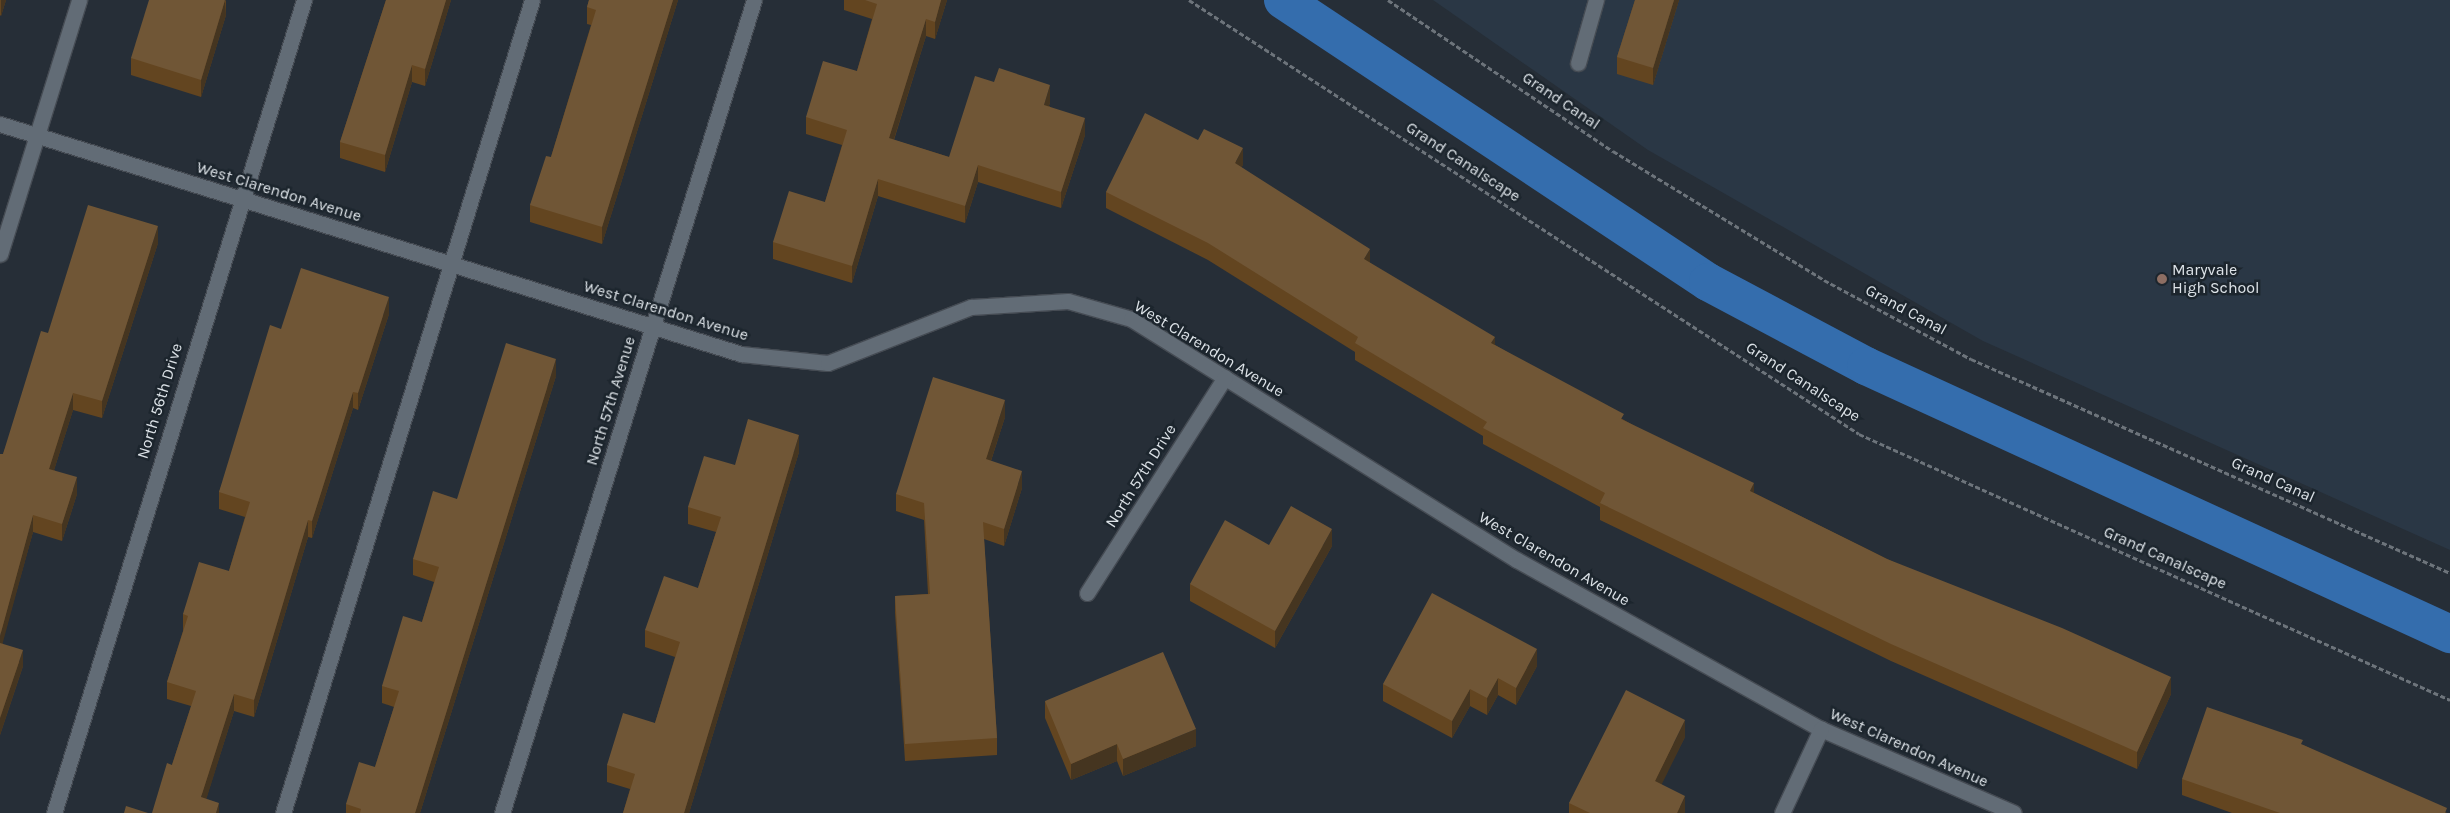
<!DOCTYPE html>
<html>
<head>
<meta charset="utf-8">
<style>
  body { margin:0 }
  #map { position:relative; width:2450px; height:813px; overflow:hidden; background:#262e37; font-family:Karla,sans-serif }
  div>[style] { position:absolute }
  .built>* { inset:0; background:#2a3745 }
  .canal>* { height:38px; margin:-19px; padding:0 19px; transform-origin:19px; border-radius:19px; background:#346dad }
  .path>* { height:3px; margin-top:-1.5px; transform-origin:0; background:repeating-linear-gradient(90deg,#6d747b 0 5px,transparent 0 7.5px) }
  .roads { filter:drop-shadow(1px 0 #454b53) drop-shadow(-1px 0 #454b53) drop-shadow(0 1px #454b53) drop-shadow(0 -1px #454b53) }
  .service>* { height:15px; margin:-7.5px; padding:0 7.5px; transform-origin:7.5px; border-radius:7.5px; background:#626c76 }
  .minor>* { height:15px; margin:-7.5px; padding:0 7.5px; transform-origin:7.5px; border-radius:7.5px; background:#626c76 }
  .tertiary>* { height:15px; margin:-7.5px; padding:0 7.5px; transform-origin:7.5px; border-radius:7.5px; background:#626c76 }
  .wall>* { inset:0; background:#634520 }
  .shaded-wall>* { inset:0; background:#453520 }
  .building>* { inset:0; background:#705636 }
  .dots>* { width:14px; height:14px; translate:-50% -50%; box-sizing:border-box; border:2px solid #1c252d; border-radius:50% }
  span { translate:-50% -50%; white-space:nowrap; text-align:center; line-height:1.15; -webkit-text-stroke:5px #1c252d; paint-order:stroke }
  .street-label { font-size:16px; color:#dde3e8 }
  .poi-label { font-size:16px; color:#dde3e8 }
  .left { translate:0 -50%; text-align:left }
</style>
</head>
<body>
<div id="map">
  <div class="built">
    <div style="clip-path:polygon(1433px 0,2450px 0,2450px 550px,1983px 341px,1648px 150px)"></div>
  </div>
  <div class="canal">
    <div style="left:1283px;top:0;width:510px;rotate:33.57deg"></div>
    <div style="left:1708px;top:282px;width:179px;rotate:28deg"></div>
    <div style="left:1866px;top:366px;width:643px;rotate:24.65deg"></div>
  </div>
  <div class="path">
    <div style="left:1189px;top:0;width:798px;rotate:32.93deg"></div>
    <div style="left:1859px;top:434px;width:648px;rotate:24.23deg"></div>
    <div style="left:1388px;top:0;width:271px;rotate:33.9deg"></div>
    <div style="left:1613px;top:151px;width:247px;rotate:31.4deg"></div>
    <div style="left:1824px;top:280px;width:167px;rotate:28.3deg"></div>
    <div style="left:1971px;top:359px;width:525px;rotate:24.07deg"></div>
  </div>
  <div class="roads">
    <div class="service">
      <div style="left:1578px;top:63px;width:66px;rotate:-74.1deg"></div>
      <div style="left:0;top:254px;width:266px;rotate:-72.7deg"></div>
      <div style="left:283px;top:813px;width:850px;rotate:-72.97deg"></div>
    </div>
    <div class="minor">
      <div style="left:0;top:124px;width:776px;rotate:17.24deg"></div>
      <div style="left:741px;top:354px;width:87px;rotate:5.9deg"></div>
      <div style="left:828px;top:363px;width:154px;rotate:-21.4deg"></div>
      <div style="left:971px;top:307px;width:97px;rotate:-3.5deg"></div>
      <div style="left:1068px;top:301px;width:66px;rotate:15.9deg"></div>
      <div style="left:1131px;top:319px;width:455px;rotate:32deg"></div>
      <div style="left:1517px;top:560px;width:348px;rotate:29.1deg"></div>
      <div style="left:1821px;top:729px;width:210px;rotate:23.5deg"></div>
      <div style="left:1087px;top:593px;width:256px;rotate:-57.4deg"></div>
      <div style="left:54px;top:813px;width:851px;rotate:-72.91deg"></div>
      <div style="left:1782px;top:813px;width:93px;rotate:-65.1deg"></div>
    </div>
    <div class="tertiary">
      <div style="left:502px;top:813px;width:851px;rotate:-72.78deg"></div>
    </div>
  </div>
  <div class="wall">
    <div style="clip-path:polygon(0 0,6px 0,1px 16px,0 15px)"></div>
    <div style="clip-path:polygon(226px 0,226px 15px,201px 97px,131px 75px,131px 58px)"></div>
    <div style="clip-path:polygon(386px 0,451px 0,425px 86px,412px 82px,385px 172px,340px 158px,340px 142px)"></div>
    <div style="clip-path:polygon(589px 0,678px 0,602px 244px,530px 222px,530px 205px,551px 157px,591px 25px,587px 24px,587px 7px)"></div>
    <div style="clip-path:polygon(844px 0,947px 0,935px 39px,926px 36px,894px 140px,949px 157px,1050px 102px,1049px 106px,1085px 135px,1061px 208px,978px 182px,965px 223px,878px 196px,852px 283px,773px 259px,773px 242px,825px 202px,842px 145px,806px 134px,806px 117px,857px 71px,872px 19px,844px 10px)"></div>
    <div style="clip-path:polygon(1635px 0,1679px 0,1653px 85px,1617px 74px,1617px 57px)"></div>
    <div style="clip-path:polygon(1198px 140px,1243px 165px,1241px 167px,1370px 263px,1495px 345px,1624px 420px,1754px 493px,1887px 559px,2171px 694px,2137px 769px,1891px 661px,1600px 520px,1600px 507px,1483px 444px,1483px 436px,1355px 360px,1355px 352px,1208px 260px,1106px 208px,1106px 192px)"></div>
    <div style="clip-path:polygon(158px 243px,102px 418px,73px 410px,54px 470px,77px 494px,62px 541px,33px 532px,2px 643px,23px 666px,0 735px,3px 454px,48px 333px)"></div>
    <div style="clip-path:polygon(389px 314px,358px 410px,353px 408px,312px 538px,308px 537px,254px 717px,234px 711px,206px 799px,219px 813px,172px 765px,191px 706px,167px 699px,167px 682px,183px 631px,183px 614px,229px 571px,245px 517px,219px 509px,219px 492px,281px 329px)"></div>
    <div style="clip-path:polygon(556px 376px,420px 813px,346px 813px,346px 804px,375px 767px,394px 707px,382px 703px,382px 686px,422px 622px,434px 582px,413px 575px,413px 559px,457px 499px)"></div>
    <div style="clip-path:polygon(1005px 417px,991px 461px,1022px 488px,1004px 546px,984px 539px,997px 738px,997px 755px,905px 761px,895px 613px,895px 596px,928px 594px,924px 520px,896px 511px,896px 494px)"></div>
    <div style="clip-path:polygon(799px 452px,689px 813px,623px 813px,630px 789px,607px 782px,607px 765px,655px 723px,675px 657px,645px 647px,645px 630px,698px 588px,716px 532px,688px 524px,688px 507px,735px 465px)"></div>
    <div style="clip-path:polygon(1269px 545px,1332px 546px,1275px 648px,1190px 601px,1190px 584px)"></div>
    <div style="clip-path:polygon(1537px 666px,1516px 705px,1498px 695px,1487px 715px,1470px 706px,1452px 738px,1383px 701px,1383px 684px)"></div>
    <div style="clip-path:polygon(1045px 701px,1196px 746px,1123px 776px,1117px 761px,1071px 780px,1045px 718px)"></div>
    <div style="clip-path:polygon(1685px 737px,1661px 784px,1685px 813px,1569px 813px,1569px 803px)"></div>
    <div style="clip-path:polygon(2303px 745px,2447px 813px,2232px 813px,2182px 795px,2182px 779px)"></div>
  </div>
  <div class="shaded-wall">
    <div style="clip-path:polygon(1px 0,6px 0,1px 16px)"></div>
    <div style="clip-path:polygon(225px 0,226px 15px,201px 97px,201px 80px)"></div>
    <div style="clip-path:polygon(446px 0,451px 0,425px 86px,425px 69px)"></div>
    <div style="clip-path:polygon(673px 0,678px 0,602px 244px,602px 227px)"></div>
    <div style="clip-path:polygon(941px 0,947px 0,935px 39px,935px 22px)"></div>
    <div style="clip-path:polygon(1674px 0,1679px 0,1653px 85px,1653px 68px)"></div>
    <div style="clip-path:polygon(926px 19px,926px 36px,889px 155px,889px 138px)"></div>
    <div style="clip-path:polygon(412px 65px,412px 82px,385px 172px,385px 155px)"></div>
    <div style="clip-path:polygon(1050px 85px,1050px 102px,1044px 122px,1044px 105px)"></div>
    <div style="clip-path:polygon(1085px 118px,1085px 135px,1061px 208px,1061px 192px)"></div>
    <div style="clip-path:polygon(1243px 148px,1243px 165px,1235px 180px,1235px 163px)"></div>
    <div style="clip-path:polygon(978px 165px,978px 182px,965px 223px,965px 206px)"></div>
    <div style="clip-path:polygon(878px 179px,878px 196px,852px 283px,852px 266px)"></div>
    <div style="clip-path:polygon(158px 226px,158px 243px,102px 418px,102px 401px)"></div>
    <div style="clip-path:polygon(1370px 249px,1370px 266px,1364px 259px)"></div>
    <div style="clip-path:polygon(389px 297px,389px 314px,358px 410px,358px 393px)"></div>
    <div style="clip-path:polygon(1495px 337px,1495px 354px,1491px 343px)"></div>
    <div style="clip-path:polygon(556px 359px,556px 376px,420px 813px,415px 813px)"></div>
    <div style="clip-path:polygon(353px 392px,353px 408px,312px 538px,312px 521px)"></div>
    <div style="clip-path:polygon(73px 393px,73px 410px,49px 486px,49px 469px)"></div>
    <div style="clip-path:polygon(1005px 400px,1005px 417px,986px 476px,986px 459px)"></div>
    <div style="clip-path:polygon(799px 435px,799px 452px,689px 813px,684px 813px)"></div>
    <div style="clip-path:polygon(1022px 471px,1022px 488px,1004px 546px,1004px 529px)"></div>
    <div style="clip-path:polygon(77px 477px,77px 494px,62px 541px,62px 524px)"></div>
    <div style="clip-path:polygon(1754px 483px,1754px 500px,1750px 491px)"></div>
    <div style="clip-path:polygon(33px 515px,33px 532px,0 653px,0 636px)"></div>
    <div style="clip-path:polygon(308px 520px,308px 537px,254px 717px,254px 700px)"></div>
    <div style="clip-path:polygon(1332px 529px,1332px 546px,1275px 648px,1275px 631px)"></div>
    <div style="clip-path:polygon(1537px 649px,1537px 666px,1516px 705px,1516px 688px)"></div>
    <div style="clip-path:polygon(23px 650px,23px 666px,0 735px,0 718px)"></div>
    <div style="clip-path:polygon(2171px 677px,2171px 694px,2137px 769px,2137px 752px)"></div>
    <div style="clip-path:polygon(1498px 678px,1498px 695px,1487px 715px,1487px 698px)"></div>
    <div style="clip-path:polygon(1470px 689px,1470px 706px,1452px 738px,1452px 721px)"></div>
    <div style="clip-path:polygon(234px 694px,234px 711px,202px 813px,201px 797px)"></div>
    <div style="clip-path:polygon(1685px 720px,1685px 737px,1655px 798px,1655px 781px)"></div>
    <div style="clip-path:polygon(1196px 729px,1196px 746px,1123px 776px,1123px 759px)"></div>
    <div style="clip-path:polygon(1117px 744px,1117px 761px,1071px 780px,1071px 764px)"></div>
    <div style="clip-path:polygon(1685px 796px,1685px 813px,1677px 813px)"></div>
    <div style="clip-path:polygon(219px 803px,219px 813px,216px 813px)"></div>
  </div>
  <div class="building">
    <div style="clip-path:polygon(149px 0,225px 0,201px 80px,131px 58px)"></div>
    <div style="clip-path:polygon(386px 0,446px 0,425px 69px,412px 65px,385px 155px,340px 142px)"></div>
    <div style="clip-path:polygon(589px 0,673px 0,602px 227px,530px 205px,546px 156px,551px 157px,596px 10px,587px 7px)"></div>
    <div style="clip-path:polygon(865px 0,941px 0,935px 22px,926px 19px,889px 138px,949px 157px,975px 76px,994px 82px,999px 68px,1050px 85px,1044px 105px,1085px 118px,1061px 192px,978px 165px,965px 206px,878px 179px,852px 266px,773px 242px,789px 191px,825px 202px,847px 130px,806px 117px,823px 61px,857px 71px,877px 4px)"></div>
    <div style="clip-path:polygon(1635px 0,1674px 0,1653px 68px,1617px 57px)"></div>
    <div style="clip-path:polygon(1145px 113px,1198px 140px,1204px 129px,1243px 148px,1235px 163px,1370px 249px,1364px 259px,1495px 337px,1491px 343px,1624px 414px,1621px 419px,1754px 483px,1750px 491px,1887px 559px,2062px 628px,2171px 677px,2137px 752px,1891px 644px,1600px 503px,1605px 493px,1483px 428px,1487px 422px,1355px 343px,1358px 337px,1208px 243px,1106px 192px)"></div>
    <div style="clip-path:polygon(88px 205px,158px 226px,102px 401px,73px 393px,49px 469px,77px 477px,62px 524px,33px 515px,0 636px,0 454px,3px 454px,41px 331px,48px 333px)"></div>
    <div style="clip-path:polygon(301px 268px,389px 297px,358px 393px,353px 392px,312px 521px,308px 520px,254px 700px,234px 694px,201px 797px,219px 803px,216px 813px,152px 813px,167px 763px,172px 765px,196px 691px,167px 682px,188px 616px,183px 614px,199px 562px,229px 571px,250px 502px,219px 492px,270px 325px,281px 329px)"></div>
    <div style="clip-path:polygon(506px 343px,556px 359px,415px 813px,360px 813px,361px 809px,346px 804px,359px 762px,375px 767px,399px 691px,382px 686px,403px 616px,422px 622px,439px 567px,413px 559px,433px 491px,457px 499px)"></div>
    <div style="clip-path:polygon(933px 377px,1005px 400px,986px 459px,1022px 471px,1004px 529px,983px 522px,997px 738px,905px 744px,895px 596px,930px 594px,924px 503px,896px 494px)"></div>
    <div style="clip-path:polygon(748px 419px,799px 435px,684px 813px,623px 813px,635px 774px,607px 765px,623px 713px,655px 723px,680px 642px,645px 630px,664px 576px,698px 588px,721px 517px,688px 507px,704px 456px,735px 465px)"></div>
    <div style="clip-path:polygon(1291px 506px,1332px 529px,1275px 631px,1190px 584px,1225px 520px,1269px 545px)"></div>
    <div style="clip-path:polygon(1432px 593px,1537px 649px,1516px 688px,1498px 678px,1487px 698px,1470px 689px,1452px 721px,1383px 684px)"></div>
    <div style="clip-path:polygon(0 643px,23px 650px,0 718px)"></div>
    <div style="clip-path:polygon(1163px 652px,1196px 729px,1123px 759px,1117px 744px,1071px 764px,1045px 701px)"></div>
    <div style="clip-path:polygon(1626px 690px,1685px 720px,1655px 781px,1685px 796px,1677px 813px,1590px 813px,1569px 803px)"></div>
    <div style="clip-path:polygon(2207px 707px,2303px 740px,2301px 744px,2447px 808px,2445px 813px,2280px 813px,2182px 779px)"></div>
    <div style="clip-path:polygon(126px 806px,148px 813px,124px 813px)"></div>
  </div>
  <div class="dots">
    <div style="left:2162px;top:279px;background:#8d6e63"></div>
  </div>
  <div class="street-label">
    <span style="left:1561px;top:101px;rotate:34deg">Grand Canal</span>
    <span style="left:1463px;top:162px;rotate:33deg">Grand Canalscape</span>
    <span style="left:279px;top:192px;rotate:17deg">West Clarendon Avenue</span>
    <span style="left:1906px;top:310px;rotate:28deg">Grand Canal</span>
    <span style="left:666px;top:311px;rotate:17deg">West Clarendon Avenue</span>
    <span style="left:1209px;top:349px;rotate:31deg">West Clarendon Avenue</span>
    <span style="left:1803px;top:382px;rotate:33deg">Grand Canalscape</span>
    <span style="left:160px;top:401px;rotate:-73deg">North 56th Drive</span>
    <span style="left:611px;top:401px;rotate:-73deg">North 57th Avenue</span>
    <span style="left:1141px;top:476px;rotate:-58deg">North 57th Drive</span>
    <span style="left:2273px;top:480px;rotate:24deg">Grand Canal</span>
    <span style="left:2165px;top:558px;rotate:24deg">Grand Canalscape</span>
    <span style="left:1554px;top:559px;rotate:30deg">West Clarendon Avenue</span>
    <span style="left:1909px;top:748px;rotate:24deg">West Clarendon Avenue</span>
  </div>
  <div class="poi-label">
    <span class="left" style="left:2172px;top:279px">Maryvale<br>High School</span>
  </div>
</div>
</body>
</html>
